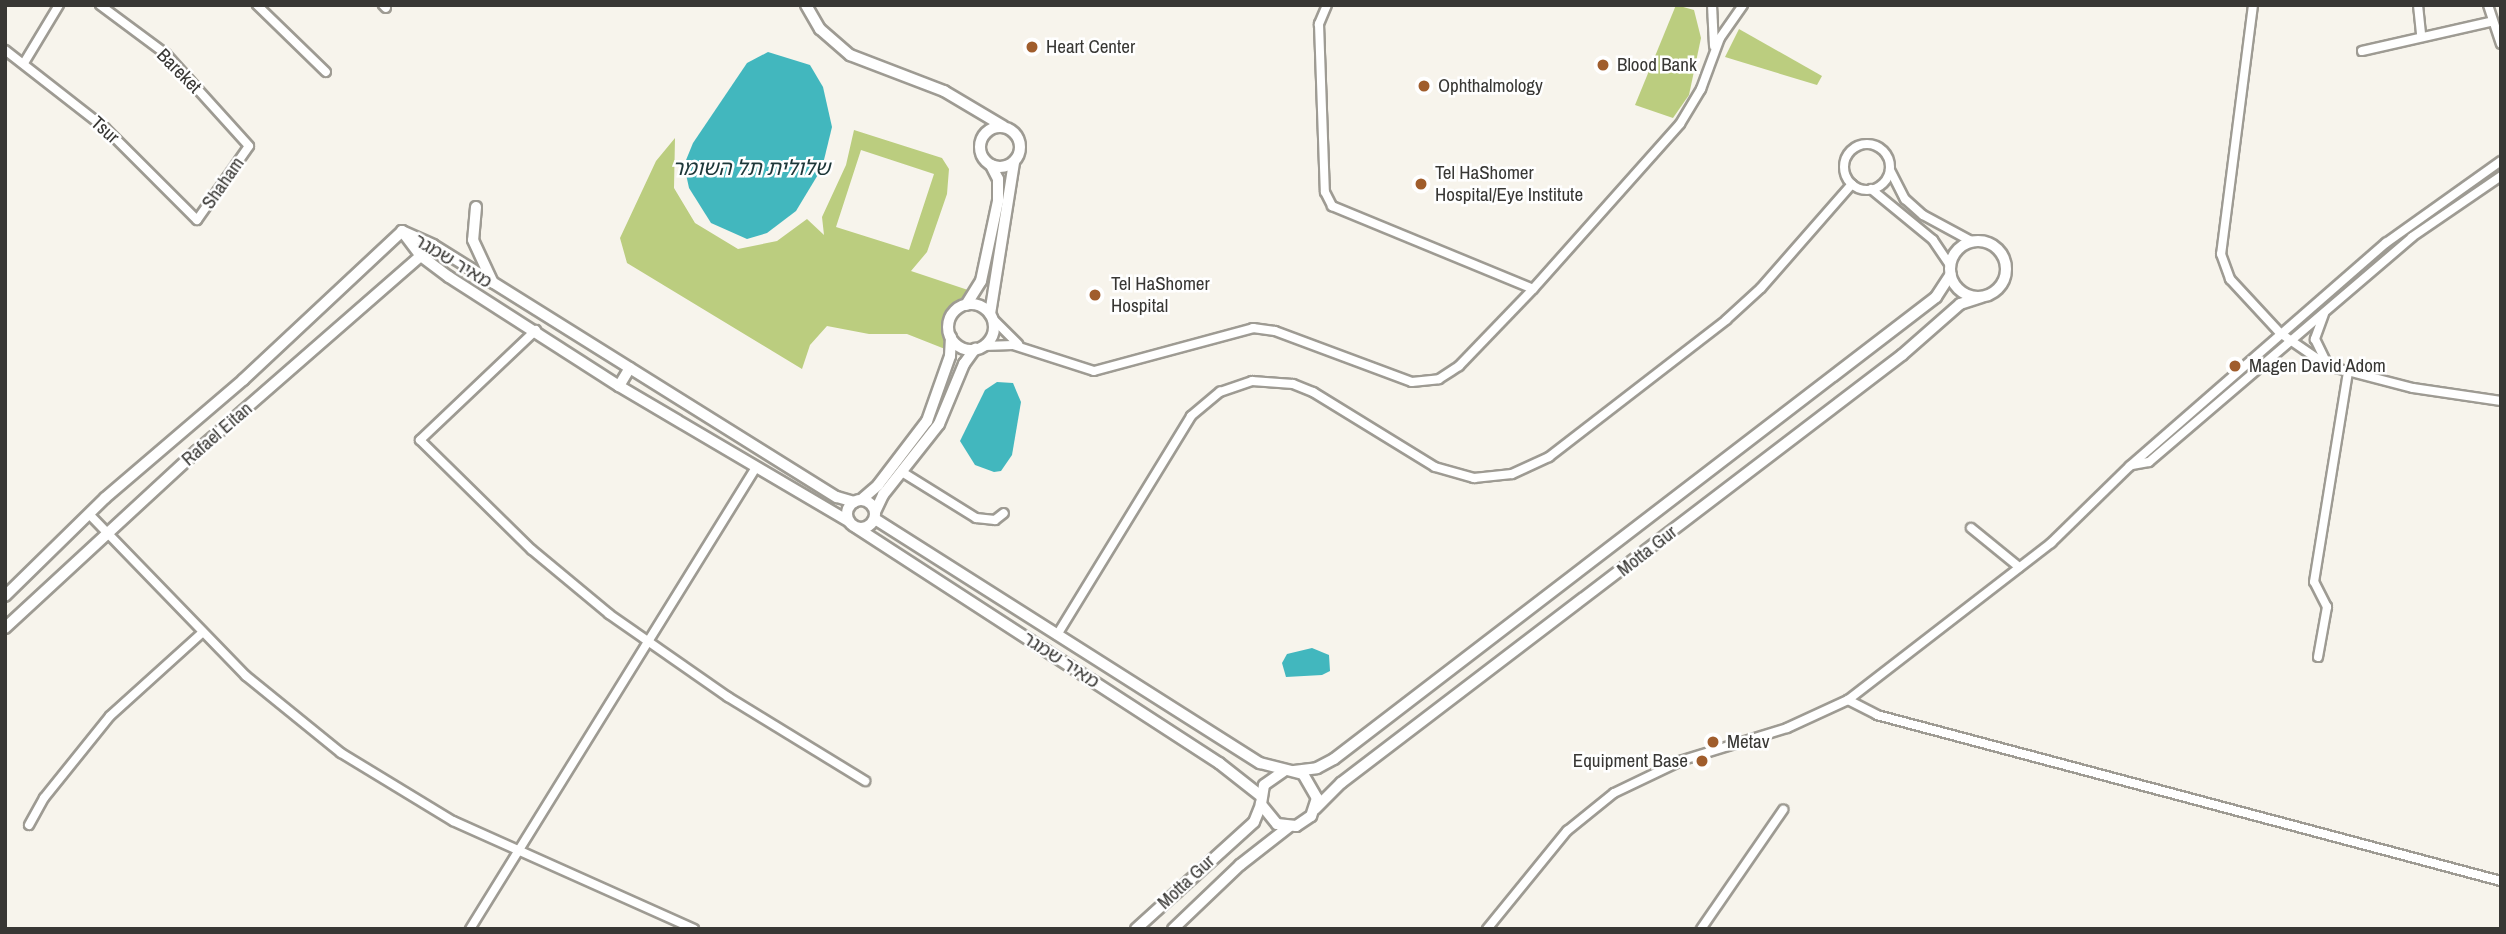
<!DOCTYPE html>
<html>
<head>
<meta charset="utf-8">
<style>
  body { margin:0 }
  #map { position:relative; width:2506px; height:934px; overflow:hidden; background:#f7f4ec; font-family:"Archivo Narrow","Noto Sans Hebrew",sans-serif }
  div>[style] { position:absolute }
  .green>* { inset:0; background:#bbcd7f }
  .water>* { inset:0; background:#42b7be }
  .roads { filter:drop-shadow(2px 0 #9e9b93) drop-shadow(-2px 0 #9e9b93) drop-shadow(0 2px #9e9b93) drop-shadow(0 -2px #9e9b93) }
  .minor>* { height:8px; margin:-4px; padding:0 4px; transform-origin:4px; border-radius:4px; background:#fff }
  .minor>.ring { margin:-4px; padding:0; box-sizing:content-box; background:none; border:8px solid #fff; border-radius:50% }
  .tertiary>* { height:10px; margin:-5px; padding:0 5px; transform-origin:5px; border-radius:5px; background:#fff }
  .tertiary>.ring { margin:-5px; padding:0; box-sizing:content-box; background:none; border:10px solid #fff; border-radius:50% }
  .secondary>* { height:10px; margin:-5px; padding:0 5px; transform-origin:5px; border-radius:5px; background:#fff }
  .dots>* { width:19px; height:19px; translate:-50% -50%; box-sizing:border-box; border:4px solid #fff; border-radius:50% }
  span { translate:-50% -50%; white-space:nowrap; text-align:center; line-height:1.15; -webkit-text-stroke:5px #fff; paint-order:stroke }
  .poi-label { font-size:19px; color:#383734 }
  .left { translate:0 -50%; text-align:left }
  .right { translate:-100% -50%; text-align:right }
  .street-label { font-size:19px; color:#383734 }
  .water-label { font-size:21px; color:#1d3739; font-style:italic }
  .frame { position:absolute; inset:0; border:7px solid #383734; pointer-events:none }
</style>
</head>
<body>
<div id="map">
  <div class="green">
    <div style="clip-path:polygon(1676px 5px,1694px 10px,1701px 38px,1689px 95px,1673px 118px,1635px 105px)"></div>
    <div style="clip-path:polygon(1739px 29px,1822px 76px,1817px 85px,1725px 57px)"></div>
    <div style="clip-path:polygon(evenodd,854px 130px,942px 158px,949px 169px,947px 194px,927px 252px,911px 271px,968px 290px,945px 349px,907px 334px,869px 334px,827px 326px,810px 345px,802px 369px,627px 263px,620px 238px,656px 161px,675px 138px,674px 188px,695px 223px,738px 249px,777px 241px,807px 219px,824px 235px,822px 217px,846px 165px,854px 130px,861px 150px,934px 174px,909px 250px,836px 227px,861px 150px)"></div>
  </div>
  <div class="water">
    <div style="clip-path:polygon(768px 52px,810px 65px,823px 87px,832px 127px,822px 168px,796px 211px,767px 233px,747px 239px,711px 223px,689px 188px,684px 165px,693px 143px,747px 63px)"></div>
    <div style="clip-path:polygon(997px 382px,1013px 383px,1021px 402px,1012px 455px,1001px 471px,994px 472px,975px 465px,960px 441px,985px 390px)"></div>
    <div style="clip-path:polygon(1312px 648px,1329px 655px,1330px 671px,1322px 675px,1286px 677px,1282px 663px,1287px 654px)"></div>
  </div>
  <div class="roads">
    <div class="minor">
      <div style="left:257px;top:5px;width:96px;rotate:44.2deg"></div>
      <div style="left:383px;top:5px;width:4px;rotate:45deg"></div>
      <div style="left:1327px;top:5px;width:21px;rotate:113deg"></div>
      <div style="left:1319px;top:24px;width:168px;rotate:88deg"></div>
      <div style="left:1325px;top:192px;width:16px;rotate:63deg"></div>
      <div style="left:1332px;top:206px;width:217px;rotate:22.4deg"></div>
      <div style="left:1712px;top:5px;width:41px;rotate:87.2deg"></div>
      <div style="left:2253px;top:5px;width:251px;rotate:97.3deg"></div>
      <div style="left:2221px;top:254px;width:27px;rotate:70deg"></div>
      <div style="left:2230px;top:279px;width:74px;rotate:47.2deg"></div>
      <div style="left:2280px;top:333px;width:58px;rotate:34.5deg"></div>
      <div style="left:2328px;top:366px;width:88px;rotate:14.5deg"></div>
      <div style="left:2413px;top:388px;width:89px;rotate:8.4deg"></div>
      <div style="left:2418px;top:5px;width:30px;rotate:84deg"></div>
      <div style="left:2488px;top:5px;width:41px;rotate:71.6deg"></div>
      <div style="left:5px;top:50px;width:127px;rotate:38deg"></div>
      <div style="left:105px;top:128px;width:130px;rotate:45deg"></div>
      <div style="left:197px;top:220px;width:90px;rotate:-54.9deg"></div>
      <div style="left:249px;top:146px;width:124px;rotate:-132.1deg"></div>
      <div style="left:166px;top:54px;width:82px;rotate:-143.4deg"></div>
      <div style="left:2362px;top:51px;width:131px;rotate:-12.8deg"></div>
      <div style="left:24px;top:63px;width:68px;rotate:-58.9deg"></div>
      <div class="ring" style="left:1844px;top:144px;width:38px;height:38px"></div>
      <div style="left:1890px;top:170px;width:33px;rotate:63deg"></div>
      <div style="left:1905px;top:199px;width:24px;rotate:42deg"></div>
      <div style="left:1923px;top:215px;width:57px;rotate:28.4deg"></div>
      <div style="left:1871px;top:189px;width:80px;rotate:39.4deg"></div>
      <div style="left:1933px;top:240px;width:30px;rotate:56deg"></div>
      <div style="left:2324px;top:314px;width:27px;rotate:110deg"></div>
      <div style="left:2315px;top:339px;width:30px;rotate:64deg"></div>
      <div style="left:992px;top:318px;width:37px;rotate:45deg"></div>
      <div style="left:536px;top:330px;width:160px;rotate:136.5deg"></div>
      <div style="left:420px;top:440px;width:157px;rotate:44.5deg"></div>
      <div style="left:532px;top:550px;width:100px;rotate:39.7deg"></div>
      <div style="left:609px;top:614px;width:145px;rotate:34.9deg"></div>
      <div style="left:728px;top:697px;width:161px;rotate:31.5deg"></div>
      <div style="left:984px;top:346px;width:29px;rotate:-2deg"></div>
      <div style="left:1013px;top:345px;width:85px;rotate:17.8deg"></div>
      <div style="left:1094px;top:371px;width:165px;rotate:-15.1deg"></div>
      <div style="left:1253px;top:328px;width:22px;rotate:8deg"></div>
      <div style="left:1275px;top:331px;width:146px;rotate:20.4deg"></div>
      <div style="left:1412px;top:382px;width:27px;rotate:-6deg"></div>
      <div style="left:1439px;top:379px;width:24px;rotate:-33deg"></div>
      <div style="left:1459px;top:366px;width:107px;rotate:-46.1deg"></div>
      <div style="left:1533px;top:289px;width:221px;rotate:-48.3deg"></div>
      <div style="left:1680px;top:124px;width:41px;rotate:-59deg"></div>
      <div style="left:1701px;top:89px;width:54px;rotate:-69.6deg"></div>
      <div style="left:1720px;top:38px;width:40px;rotate:-55.1deg"></div>
      <div style="left:2132px;top:465px;width:17px;rotate:-10deg"></div>
      <div style="left:2149px;top:462px;width:346px;rotate:-40.5deg"></div>
      <div style="left:2412px;top:237px;width:108px;rotate:-34.4deg"></div>
      <div style="left:902px;top:472px;width:87px;rotate:31.9deg"></div>
      <div style="left:976px;top:518px;width:19px;rotate:6deg"></div>
      <div style="left:995px;top:520px;width:11px;rotate:-38deg"></div>
      <div style="left:89px;top:514px;width:226px;rotate:45.9deg"></div>
      <div style="left:246px;top:676px;width:122px;rotate:39deg"></div>
      <div style="left:341px;top:753px;width:131px;rotate:31.3deg"></div>
      <div style="left:453px;top:821px;width:264px;rotate:24.1deg"></div>
      <div style="left:1971px;top:528px;width:62px;rotate:39.1deg"></div>
      <div style="left:1057px;top:635px;width:257px;rotate:-58.5deg"></div>
      <div style="left:1191px;top:416px;width:38px;rotate:-40deg"></div>
      <div style="left:1220px;top:392px;width:34px;rotate:-19deg"></div>
      <div style="left:1252px;top:381px;width:41px;rotate:4.2deg"></div>
      <div style="left:1293px;top:384px;width:22px;rotate:22deg"></div>
      <div style="left:1313px;top:392px;width:143px;rotate:31.6deg"></div>
      <div style="left:1435px;top:467px;width:41px;rotate:15.8deg"></div>
      <div style="left:1474px;top:478px;width:38px;rotate:-6deg"></div>
      <div style="left:1512px;top:474px;width:41px;rotate:-24.7deg"></div>
      <div style="left:1549px;top:457px;width:224px;rotate:-37.7deg"></div>
      <div style="left:1726px;top:320px;width:47px;rotate:-42.4deg"></div>
      <div style="left:1761px;top:288px;width:138px;rotate:-48.8deg"></div>
      <div style="left:2318px;top:657px;width:51px;rotate:-79.8deg"></div>
      <div style="left:2327px;top:607px;width:28px;rotate:-117deg"></div>
      <div style="left:2314px;top:582px;width:212px;rotate:-80.8deg"></div>
      <div style="left:1848px;top:700px;width:33px;rotate:27deg"></div>
      <div style="left:1877px;top:715px;width:646px;rotate:14.9deg"></div>
      <div style="left:29px;top:825px;width:31px;rotate:-61deg"></div>
      <div style="left:44px;top:798px;width:105px;rotate:-51.2deg"></div>
      <div style="left:110px;top:716px;width:124px;rotate:-42.1deg"></div>
      <div style="left:470px;top:929px;width:541px;rotate:-58.22deg"></div>
      <div style="left:1487px;top:929px;width:127px;rotate:-50.8deg"></div>
      <div style="left:1567px;top:831px;width:60px;rotate:-39deg"></div>
      <div style="left:1614px;top:793px;width:76px;rotate:-25.6deg"></div>
      <div style="left:1683px;top:760px;width:109px;rotate:-17.1deg"></div>
      <div style="left:1787px;top:728px;width:67px;rotate:-24.7deg"></div>
      <div style="left:1848px;top:700px;width:257px;rotate:-37.7deg"></div>
      <div style="left:2051px;top:543px;width:110px;rotate:-44.3deg"></div>
      <div style="left:2130px;top:466px;width:340px;rotate:-41.1deg"></div>
      <div style="left:2386px;top:243px;width:141px;rotate:-35.5deg"></div>
      <div style="left:1701px;top:929px;width:145px;rotate:-55.4deg"></div>
    </div>
    <div class="tertiary">
      <div style="left:806px;top:5px;width:28px;rotate:60deg"></div>
      <div style="left:820px;top:29px;width:40px;rotate:41deg"></div>
      <div style="left:850px;top:55px;width:101px;rotate:21deg"></div>
      <div style="left:944px;top:91px;width:69px;rotate:30.7deg"></div>
      <div class="ring" style="left:980px;top:127px;width:30px;height:30px"></div>
      <div style="left:476px;top:207px;width:33px;rotate:95deg"></div>
      <div style="left:473px;top:240px;width:47px;rotate:65.1deg"></div>
      <div style="left:402px;top:231px;width:31px;rotate:53deg"></div>
      <div style="left:421px;top:256px;width:35px;rotate:37deg"></div>
      <div style="left:449px;top:277px;width:202px;rotate:32.7deg"></div>
      <div style="left:619px;top:386px;width:266px;rotate:30.5deg"></div>
      <div style="left:402px;top:231px;width:34px;rotate:24deg"></div>
      <div style="left:433px;top:245px;width:476px;rotate:32deg"></div>
      <div style="left:837px;top:497px;width:18px;rotate:16deg"></div>
      <div class="ring" style="left:1950px;top:241px;width:46px;height:46px"></div>
      <div class="ring" style="left:948px;top:304px;width:36px;height:36px"></div>
      <div style="left:966px;top:305px;width:28px;rotate:-58deg"></div>
      <div style="left:981px;top:281px;width:82px;rotate:-78deg"></div>
      <div style="left:998px;top:201px;width:22px;rotate:-90deg"></div>
      <div style="left:998px;top:179px;width:16px;rotate:-117deg"></div>
      <div style="left:990px;top:314px;width:154px;rotate:-81deg"></div>
      <div style="left:619px;top:386px;width:21px;rotate:-59deg"></div>
      <div class="ring" style="left:847px;top:500px;width:18px;height:18px"></div>
      <div style="left:861px;top:500px;width:23px;rotate:-41deg"></div>
      <div style="left:878px;top:485px;width:81px;rotate:-52.6deg"></div>
      <div style="left:927px;top:421px;width:69px;rotate:-70.5deg"></div>
      <div style="left:950px;top:356px;width:19px;rotate:-87deg"></div>
      <div style="left:875px;top:512px;width:19px;rotate:-65deg"></div>
      <div style="left:883px;top:495px;width:90px;rotate:-51.7deg"></div>
      <div style="left:939px;top:424px;width:65px;rotate:-67.4deg"></div>
      <div style="left:964px;top:364px;width:19px;rotate:-54deg"></div>
      <div style="left:875px;top:519px;width:456px;rotate:32.4deg"></div>
      <div style="left:1260px;top:763px;width:44px;rotate:14.3deg"></div>
      <div style="left:1303px;top:774px;width:28px;rotate:60deg"></div>
      <div style="left:1317px;top:798px;width:19px;rotate:108deg"></div>
      <div style="left:1311px;top:816px;width:18px;rotate:146deg"></div>
      <div style="left:1296px;top:826px;width:19px;rotate:-174deg"></div>
      <div style="left:1277px;top:824px;width:26px;rotate:-129deg"></div>
      <div style="left:1261px;top:804px;width:19px;rotate:-81deg"></div>
      <div style="left:1264px;top:785px;width:24px;rotate:-35deg"></div>
      <div style="left:857px;top:528px;width:432px;rotate:33deg"></div>
      <div style="left:1219px;top:763px;width:53px;rotate:38.2deg"></div>
      <div style="left:1294px;top:771px;width:23px;rotate:-7deg"></div>
      <div style="left:1317px;top:768px;width:19px;rotate:-28deg"></div>
      <div style="left:1334px;top:759px;width:759px;rotate:-37.5deg"></div>
      <div style="left:1936px;top:297px;width:27px;rotate:-57deg"></div>
      <div style="left:1315px;top:809px;width:37px;rotate:-45deg"></div>
      <div style="left:1341px;top:783px;width:706px;rotate:-37.34deg"></div>
      <div style="left:1902px;top:355px;width:77px;rotate:-41.3deg"></div>
      <div style="left:1960px;top:304px;width:22px;rotate:-18deg"></div>
      <div style="left:1136px;top:929px;width:159px;rotate:-42.2deg"></div>
      <div style="left:1254px;top:822px;width:18px;rotate:-68deg"></div>
      <div style="left:1173px;top:929px;width:93px;rotate:-43.7deg"></div>
      <div style="left:1240px;top:865px;width:63px;rotate:-38deg"></div>
    </div>
    <div class="secondary">
      <div style="left:5px;top:596px;width:140px;rotate:-44.4deg"></div>
      <div style="left:105px;top:498px;width:182px;rotate:-40.5deg"></div>
      <div style="left:243px;top:380px;width:218px;rotate:-43.1deg"></div>
      <div style="left:5px;top:628px;width:261px;rotate:-42.7deg"></div>
      <div style="left:197px;top:451px;width:313px;rotate:-41.1deg"></div>
    </div>
  </div>
  <div class="dots">
    <div style="left:1032px;top:47px;background:#a05d2c"></div>
    <div style="left:1603px;top:65px;background:#a05d2c"></div>
    <div style="left:1424px;top:86px;background:#a05d2c"></div>
    <div style="left:1421px;top:184px;background:#a05d2c"></div>
    <div style="left:1095px;top:295px;background:#a05d2c"></div>
    <div style="left:2235px;top:366px;background:#a05d2c"></div>
    <div style="left:1713px;top:742px;background:#a05d2c"></div>
    <div style="left:1702px;top:761px;background:#a05d2c"></div>
  </div>
  <div class="poi-label">
    <span class="left" style="left:1046px;top:47px">Heart Center</span>
    <span class="left" style="left:1617px;top:65px">Blood Bank</span>
    <span class="left" style="left:1438px;top:86px">Ophthalmology</span>
    <span class="left" style="left:1435px;top:184px">Tel HaShomer<br>Hospital/Eye Institute</span>
    <span class="left" style="left:1111px;top:295px">Tel HaShomer<br>Hospital</span>
    <span class="left" style="left:2249px;top:366px">Magen David Adom</span>
    <span class="left" style="left:1727px;top:742px">Metav</span>
    <span class="right" style="left:1688px;top:761px">Equipment Base</span>
  </div>
  <div class="street-label">
    <span style="left:179px;top:71px;rotate:45deg">Bareket</span>
    <span style="left:105px;top:130px;rotate:42deg">Tsur</span>
    <span style="left:223px;top:183px;rotate:-55deg">Shaham</span>
    <span style="left:453px;top:261px;rotate:31deg">מאיר שמגר</span>
    <span style="left:217px;top:434px;rotate:-41deg">Rafael Eitan</span>
    <span style="left:1647px;top:551px;rotate:-38deg">Motta Gur</span>
    <span style="left:1061px;top:660px;rotate:33deg">מאיר שמגר</span>
    <span style="left:1186px;top:882px;rotate:-43deg">Motta Gur</span>
  </div>
  <div class="water-label">
    <span style="left:751px;top:168px">שלולית תל השומר</span>
  </div>
  <div class="frame"></div>
</div>
</body>
</html>
